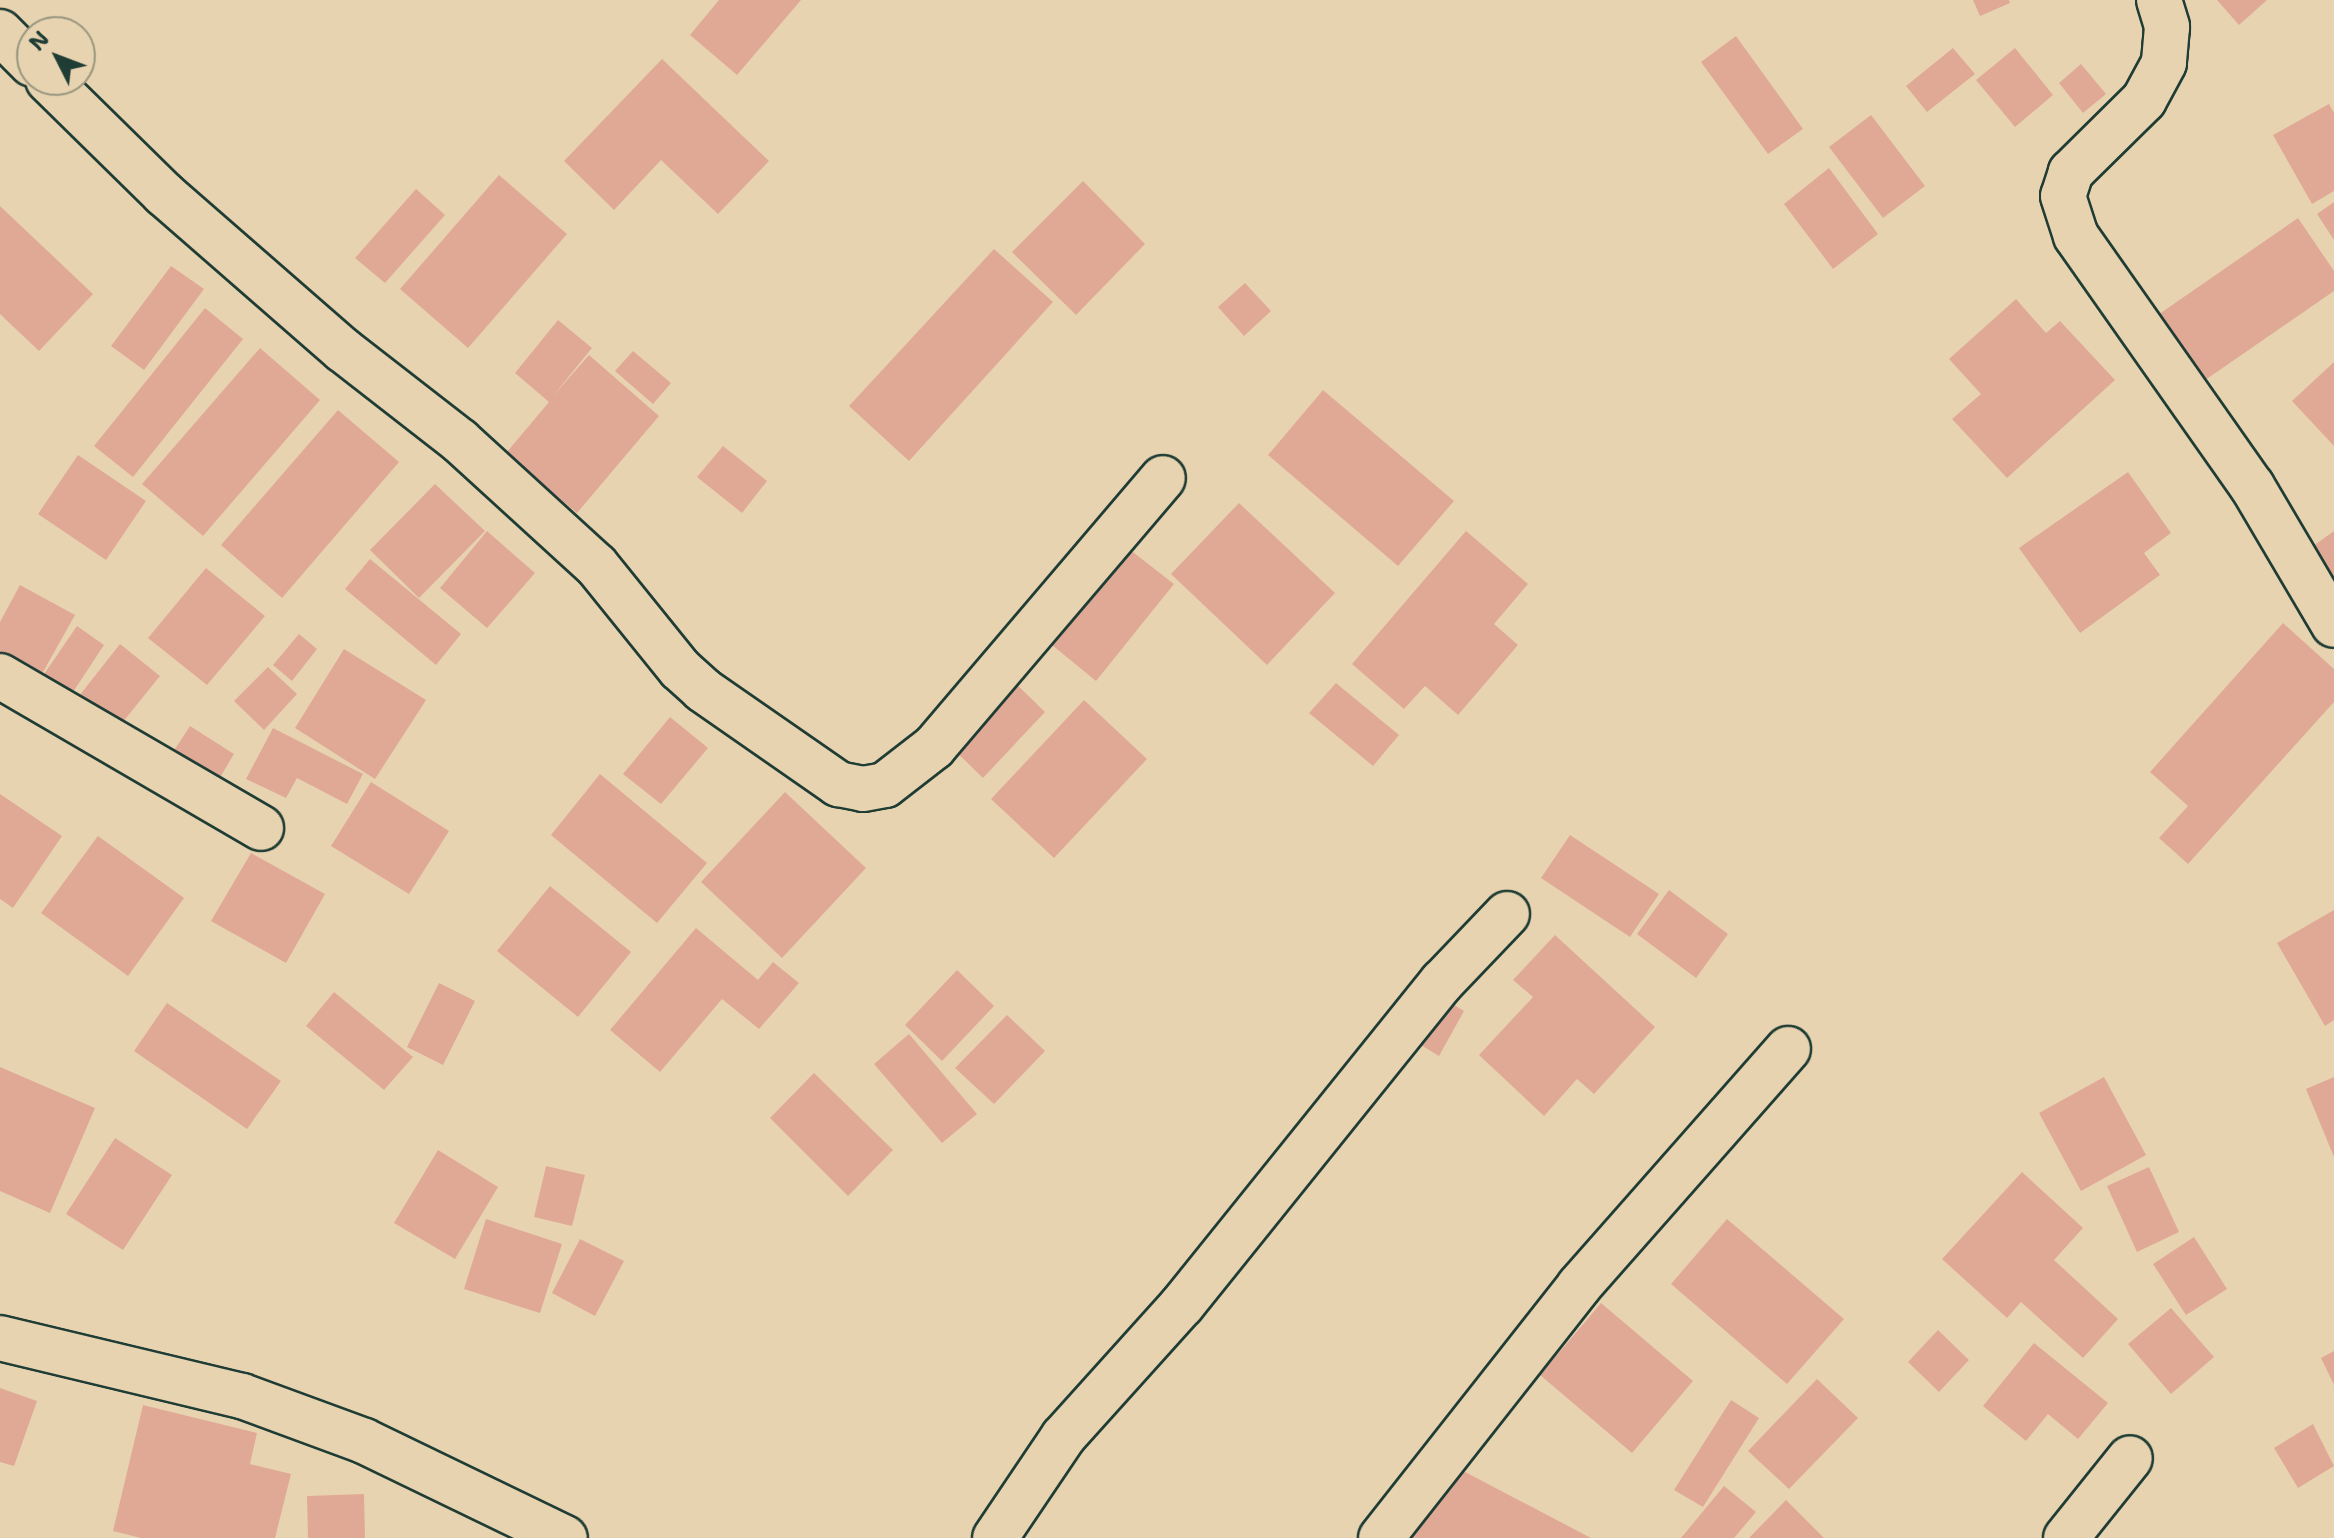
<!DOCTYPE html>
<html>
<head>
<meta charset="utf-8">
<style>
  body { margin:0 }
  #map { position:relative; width:2334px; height:1538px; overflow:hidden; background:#e8d3b1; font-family:"Shantell Sans",sans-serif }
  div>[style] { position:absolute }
  .building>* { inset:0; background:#e0a996 }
  .roads { filter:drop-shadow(2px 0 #1f3d34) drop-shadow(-2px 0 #1f3d34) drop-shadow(0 2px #1f3d34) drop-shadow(0 -2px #1f3d34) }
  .street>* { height:44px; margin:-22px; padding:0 22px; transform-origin:22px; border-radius:22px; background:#e8d3b1 }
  span { translate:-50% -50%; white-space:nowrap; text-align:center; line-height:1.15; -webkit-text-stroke:7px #e8d3b1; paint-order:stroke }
  .north { position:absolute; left:16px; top:16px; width:80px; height:80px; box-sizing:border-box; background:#e8d3b1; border:2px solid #98977f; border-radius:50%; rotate:312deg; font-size:22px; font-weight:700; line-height:32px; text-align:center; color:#1f3d34 }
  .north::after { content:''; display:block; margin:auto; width:28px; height:36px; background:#1f3d34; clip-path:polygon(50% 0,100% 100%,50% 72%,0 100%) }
</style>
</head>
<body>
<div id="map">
  <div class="building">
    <div style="clip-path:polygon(719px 0,801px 0,737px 75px,690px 35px)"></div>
    <div style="clip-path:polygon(1973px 0,2009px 0,2010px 3px,1980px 16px)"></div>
    <div style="clip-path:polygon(2217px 0,2267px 0,2239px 25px)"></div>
    <div style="clip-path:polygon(1736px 36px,1803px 129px,1768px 154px,1701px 62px)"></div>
    <div style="clip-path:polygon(1953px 48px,1975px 74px,1927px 112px,1906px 86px)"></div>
    <div style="clip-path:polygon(2015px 48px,2053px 95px,2015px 127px,1976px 80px)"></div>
    <div style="clip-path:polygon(662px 59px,769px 161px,718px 214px,661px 160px,614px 210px,564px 161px)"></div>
    <div style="clip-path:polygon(2081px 64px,2106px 94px,2083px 113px,2059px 83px)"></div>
    <div style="clip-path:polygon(2329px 104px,2334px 113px,2334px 191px,2312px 204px,2273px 135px)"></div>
    <div style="clip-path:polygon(1871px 115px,1925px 186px,1883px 218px,1829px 147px)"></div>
    <div style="clip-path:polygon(1829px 168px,1878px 234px,1833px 269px,1784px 204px)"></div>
    <div style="clip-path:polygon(499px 175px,567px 234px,468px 348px,400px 289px)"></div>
    <div style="clip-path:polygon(1083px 181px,1145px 244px,1076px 315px,1012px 252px)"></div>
    <div style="clip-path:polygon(416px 189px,445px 215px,385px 283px,355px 258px)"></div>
    <div style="clip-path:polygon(2334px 202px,2334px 240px,2317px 214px)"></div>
    <div style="clip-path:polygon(0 206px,93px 294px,39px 351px,0 314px)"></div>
    <div style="clip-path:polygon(2298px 218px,2334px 271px,2334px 291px,2198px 385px,2152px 319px)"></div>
    <div style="clip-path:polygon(994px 249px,1053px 302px,909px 461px,849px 406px)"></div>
    <div style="clip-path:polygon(171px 266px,204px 289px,144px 370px,111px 346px)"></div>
    <div style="clip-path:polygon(1245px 283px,1271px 311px,1244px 336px,1218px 307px)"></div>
    <div style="clip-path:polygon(2016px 299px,2046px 333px,2060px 321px,2115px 380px,2007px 478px,1952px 419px,1981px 394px,1949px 359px)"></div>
    <div style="clip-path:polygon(205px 308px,243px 339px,133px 477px,94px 446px)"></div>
    <div style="clip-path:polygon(558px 320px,592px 348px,553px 396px,589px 355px,659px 416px,577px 513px,506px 453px,549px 402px,515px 373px)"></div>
    <div style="clip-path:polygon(260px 348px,320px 400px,203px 536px,142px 484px)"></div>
    <div style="clip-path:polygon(633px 351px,671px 383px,653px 404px,615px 371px)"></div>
    <div style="clip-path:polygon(2334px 362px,2334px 446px,2292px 401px)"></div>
    <div style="clip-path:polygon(1323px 390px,1454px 501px,1398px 566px,1268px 455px)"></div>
    <div style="clip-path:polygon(338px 410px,399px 462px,282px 598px,221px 545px)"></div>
    <div style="clip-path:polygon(723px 446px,767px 481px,742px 513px,697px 477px)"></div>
    <div style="clip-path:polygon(78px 455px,146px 501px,106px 560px,38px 514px)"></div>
    <div style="clip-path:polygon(2128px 472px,2171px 533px,2144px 553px,2160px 575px,2080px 633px,2019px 548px)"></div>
    <div style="clip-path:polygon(435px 484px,485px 531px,419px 598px,370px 550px)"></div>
    <div style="clip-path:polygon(1239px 503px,1335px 593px,1267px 665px,1171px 574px)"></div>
    <div style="clip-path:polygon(487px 531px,535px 573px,487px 628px,440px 588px)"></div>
    <div style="clip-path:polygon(1466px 531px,1528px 584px,1494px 624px,1518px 645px,1458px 715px,1425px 686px,1404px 709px,1352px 664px)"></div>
    <div style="clip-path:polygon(2334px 531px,2334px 598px,2302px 554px)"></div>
    <div style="clip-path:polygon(1129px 549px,1174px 584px,1096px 681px,1052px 645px)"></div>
    <div style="clip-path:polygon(370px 559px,461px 634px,436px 665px,345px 589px)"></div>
    <div style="clip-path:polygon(206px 568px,265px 616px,207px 685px,148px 638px)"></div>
    <div style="clip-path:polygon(20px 585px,75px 615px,38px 681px,0 660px,0 622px)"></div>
    <div style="clip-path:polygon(2283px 623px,2334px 669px,2334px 702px,2188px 864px,2159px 838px,2188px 806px,2150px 772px)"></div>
    <div style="clip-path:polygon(77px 626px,104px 645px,71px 695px,42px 677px)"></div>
    <div style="clip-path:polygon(299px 634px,317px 649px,292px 681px,273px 665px)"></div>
    <div style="clip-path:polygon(120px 644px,160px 676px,118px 728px,79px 696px)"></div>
    <div style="clip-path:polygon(344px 649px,426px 700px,375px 779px,295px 728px)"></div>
    <div style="clip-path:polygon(268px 667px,297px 694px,264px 730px,234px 701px)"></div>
    <div style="clip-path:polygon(1011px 679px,1045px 712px,983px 778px,949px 745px)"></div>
    <div style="clip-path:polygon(1336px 683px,1399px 735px,1373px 766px,1309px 713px)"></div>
    <div style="clip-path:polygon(1084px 700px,1147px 759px,1054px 858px,991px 799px)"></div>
    <div style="clip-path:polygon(670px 717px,708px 748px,661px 804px,623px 774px)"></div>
    <div style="clip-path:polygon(190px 726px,234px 754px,218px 781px,173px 752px)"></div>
    <div style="clip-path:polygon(273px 728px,363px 774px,347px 804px,297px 778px,286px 798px,246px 779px)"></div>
    <div style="clip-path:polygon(600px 774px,707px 863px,657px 923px,551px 835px)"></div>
    <div style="clip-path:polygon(371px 782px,449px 831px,409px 894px,331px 846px)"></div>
    <div style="clip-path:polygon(785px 792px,866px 868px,782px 958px,701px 882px)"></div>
    <div style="clip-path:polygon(0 794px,62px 836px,13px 908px,0 899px)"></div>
    <div style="clip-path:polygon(1570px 835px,1659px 894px,1630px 937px,1541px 878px)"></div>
    <div style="clip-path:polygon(98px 836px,184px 898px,128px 976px,41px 913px)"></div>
    <div style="clip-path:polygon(251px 853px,325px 894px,286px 963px,211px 921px)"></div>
    <div style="clip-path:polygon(550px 886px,631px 952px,578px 1017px,497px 951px)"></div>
    <div style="clip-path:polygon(1669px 890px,1728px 934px,1696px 978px,1637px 934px)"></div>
    <div style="clip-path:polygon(2334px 910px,2334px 1020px,2325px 1026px,2277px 943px)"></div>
    <div style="clip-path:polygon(696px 928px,758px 980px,773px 962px,799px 983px,759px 1029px,722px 999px,660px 1072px,610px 1030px)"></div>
    <div style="clip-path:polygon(1555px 935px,1655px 1027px,1594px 1094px,1577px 1079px,1544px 1116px,1479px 1055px,1533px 997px,1513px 980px)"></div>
    <div style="clip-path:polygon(957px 970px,994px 1006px,942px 1061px,905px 1025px)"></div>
    <div style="clip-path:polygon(439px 983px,475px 1001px,443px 1065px,407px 1047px)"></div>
    <div style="clip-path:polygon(334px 992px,413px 1057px,384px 1090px,306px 1026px)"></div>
    <div style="clip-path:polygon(1436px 994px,1464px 1011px,1439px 1056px,1411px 1039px)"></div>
    <div style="clip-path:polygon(167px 1003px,281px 1081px,247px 1129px,134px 1051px)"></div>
    <div style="clip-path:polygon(1007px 1015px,1045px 1051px,994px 1104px,955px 1068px)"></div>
    <div style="clip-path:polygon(909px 1034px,977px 1114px,942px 1143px,874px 1064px)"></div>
    <div style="clip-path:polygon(0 1067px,95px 1108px,50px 1213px,0 1191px)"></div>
    <div style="clip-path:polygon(814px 1073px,893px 1150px,848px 1196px,770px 1118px)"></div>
    <div style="clip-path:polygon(2104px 1077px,2146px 1155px,2081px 1191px,2039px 1113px)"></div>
    <div style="clip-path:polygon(2334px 1077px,2334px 1157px,2306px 1089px)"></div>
    <div style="clip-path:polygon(115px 1138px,172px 1175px,123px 1250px,66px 1214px)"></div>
    <div style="clip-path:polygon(438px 1150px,498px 1187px,455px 1259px,394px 1223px)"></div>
    <div style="clip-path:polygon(546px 1166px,585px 1175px,572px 1226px,534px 1217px)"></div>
    <div style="clip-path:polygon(2149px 1167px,2179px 1232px,2137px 1252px,2107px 1186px)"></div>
    <div style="clip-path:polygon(2022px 1172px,2083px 1228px,2054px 1260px,2118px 1319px,2083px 1358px,2021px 1302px,2007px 1318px,1942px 1259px)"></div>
    <div style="clip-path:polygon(486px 1219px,562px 1244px,540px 1313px,464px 1289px)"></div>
    <div style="clip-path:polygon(1727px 1219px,1844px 1319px,1787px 1384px,1671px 1284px)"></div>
    <div style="clip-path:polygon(2194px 1237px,2227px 1289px,2186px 1315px,2153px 1264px)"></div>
    <div style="clip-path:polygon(580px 1239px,624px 1261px,595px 1316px,552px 1293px)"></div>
    <div style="clip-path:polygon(1601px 1303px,1693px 1381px,1632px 1453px,1540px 1375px)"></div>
    <div style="clip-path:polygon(2171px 1308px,2214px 1357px,2171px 1394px,2128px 1344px)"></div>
    <div style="clip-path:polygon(1938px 1330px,1969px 1360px,1939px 1392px,1908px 1362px)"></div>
    <div style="clip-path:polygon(2034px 1343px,2108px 1403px,2078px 1439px,2048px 1414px,2026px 1441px,1983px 1406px)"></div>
    <div style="clip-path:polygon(2334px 1351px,2334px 1385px,2321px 1358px)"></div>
    <div style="clip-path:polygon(1817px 1379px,1858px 1418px,1789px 1489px,1748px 1451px)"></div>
    <div style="clip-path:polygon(0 1388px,37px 1401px,14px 1466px,0 1462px)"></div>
    <div style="clip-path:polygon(1731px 1400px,1759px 1418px,1703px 1507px,1674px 1490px)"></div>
    <div style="clip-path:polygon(143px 1405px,257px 1433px,250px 1464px,291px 1474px,275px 1538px,141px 1538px,113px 1531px)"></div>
    <div style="clip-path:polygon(2313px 1424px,2334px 1466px,2298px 1488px,2274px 1448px)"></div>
    <div style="clip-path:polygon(1448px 1463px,1591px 1538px,1409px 1538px)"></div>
    <div style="clip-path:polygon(1724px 1486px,1756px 1512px,1734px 1538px,1681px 1538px)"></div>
    <div style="clip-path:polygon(364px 1494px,365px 1538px,308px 1538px,307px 1496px)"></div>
    <div style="clip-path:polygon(1786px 1500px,1824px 1538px,1749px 1538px)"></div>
  </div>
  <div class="roads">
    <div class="street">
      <div style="left:2159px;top:0;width:28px;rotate:73deg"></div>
      <div style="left:2167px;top:27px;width:36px;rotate:95deg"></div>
      <div style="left:2164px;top:63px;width:42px;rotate:118.4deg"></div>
      <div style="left:2144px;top:100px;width:103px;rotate:135.4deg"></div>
      <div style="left:2071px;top:172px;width:25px;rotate:108deg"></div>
      <div style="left:2063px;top:196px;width:42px;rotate:72deg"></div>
      <div style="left:2076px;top:236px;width:306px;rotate:54.9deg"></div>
      <div style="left:2252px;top:486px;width:161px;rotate:59.5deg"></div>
      <div style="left:0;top:32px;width:45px;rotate:45deg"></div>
      <div style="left:48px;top:80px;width:163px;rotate:44.5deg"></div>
      <div style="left:164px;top:194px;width:237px;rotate:41.1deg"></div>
      <div style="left:343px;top:350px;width:148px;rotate:37.9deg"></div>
      <div style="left:460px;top:441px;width:184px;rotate:42.4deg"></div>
      <div style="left:596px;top:565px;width:134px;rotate:51.1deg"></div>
      <div style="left:680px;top:669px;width:31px;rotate:42deg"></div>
      <div style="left:703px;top:690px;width:165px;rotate:34.8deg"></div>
      <div style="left:838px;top:784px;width:25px;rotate:11deg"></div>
      <div style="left:863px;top:789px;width:22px;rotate:-10deg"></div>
      <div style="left:885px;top:785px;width:62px;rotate:-37.8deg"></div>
      <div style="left:934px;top:747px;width:353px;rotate:-49.6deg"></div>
      <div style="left:0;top:676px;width:302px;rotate:30.2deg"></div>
      <div style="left:0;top:1338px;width:249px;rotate:13.5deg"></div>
      <div style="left:242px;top:1396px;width:130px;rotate:20.2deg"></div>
      <div style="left:364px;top:1441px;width:223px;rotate:25.8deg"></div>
      <div style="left:995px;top:1538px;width:122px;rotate:-56deg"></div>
      <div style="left:1063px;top:1437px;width:178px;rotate:-48deg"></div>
      <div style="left:1182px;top:1305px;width:415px;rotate:-51.2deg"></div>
      <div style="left:1442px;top:982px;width:94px;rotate:-46.3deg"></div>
      <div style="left:1381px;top:1538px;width:320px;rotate:-51.8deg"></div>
      <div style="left:1579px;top:1286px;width:316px;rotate:-48.6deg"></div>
      <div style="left:2066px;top:1538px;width:102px;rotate:-51.3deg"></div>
    </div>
  </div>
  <div class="north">N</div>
</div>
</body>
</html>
